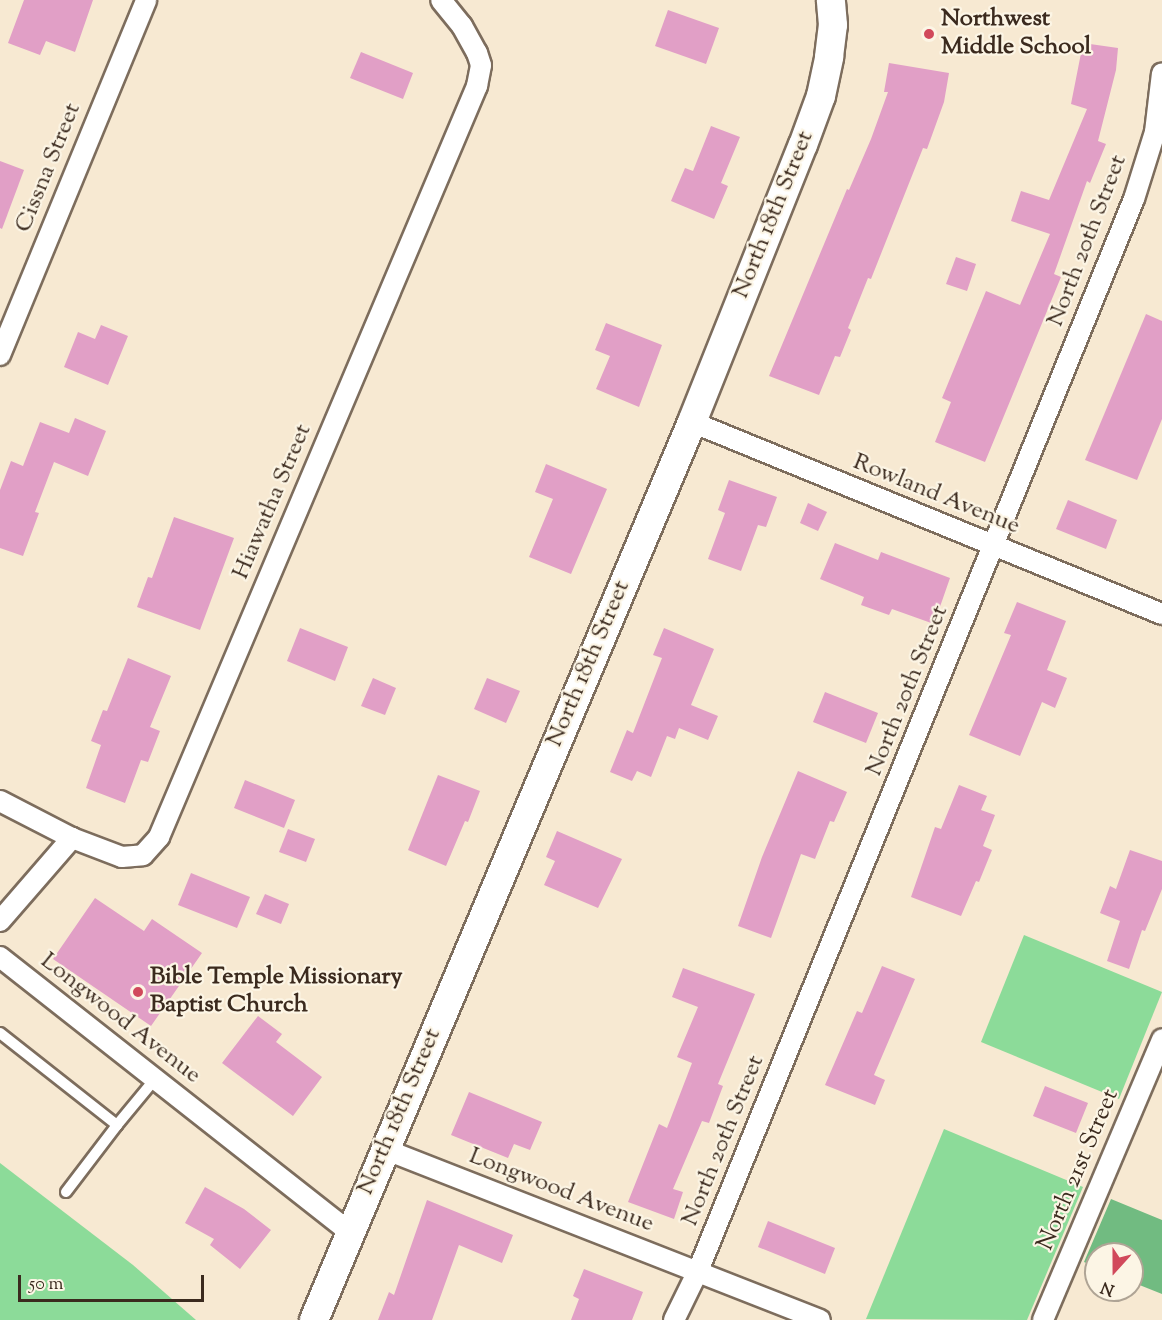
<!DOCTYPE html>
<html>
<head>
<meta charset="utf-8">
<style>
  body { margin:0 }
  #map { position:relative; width:1162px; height:1320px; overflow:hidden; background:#f7e9d2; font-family:"Sorts Mill Goudy",serif }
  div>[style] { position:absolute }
  .green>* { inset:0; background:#8cdb99 }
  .forest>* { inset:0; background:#71bb81 }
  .building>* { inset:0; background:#e19fc6 }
  .roads { filter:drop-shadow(2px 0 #7d6d5d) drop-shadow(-2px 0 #7d6d5d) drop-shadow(0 2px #7d6d5d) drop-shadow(0 -2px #7d6d5d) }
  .lane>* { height:10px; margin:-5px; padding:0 5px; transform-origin:5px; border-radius:5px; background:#fff }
  .street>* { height:20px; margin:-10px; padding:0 10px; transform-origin:10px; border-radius:10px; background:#fff }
  .secondary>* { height:28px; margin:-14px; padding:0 14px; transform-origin:14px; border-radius:14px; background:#fff }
  .dots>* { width:16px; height:16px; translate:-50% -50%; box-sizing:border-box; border:3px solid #fcf5e5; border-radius:50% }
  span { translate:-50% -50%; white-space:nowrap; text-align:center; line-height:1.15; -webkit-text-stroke:4.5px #fcf5e5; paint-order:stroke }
  .poi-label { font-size:24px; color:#3b2a1e; font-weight:700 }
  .left { translate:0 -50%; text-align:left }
  .street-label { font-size:24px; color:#3b2a1e }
  .north { position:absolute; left:1084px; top:1242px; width:60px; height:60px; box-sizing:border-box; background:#fcf5e5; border:2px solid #afa495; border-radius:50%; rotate:201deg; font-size:16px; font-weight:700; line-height:24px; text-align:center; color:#3b2a1e }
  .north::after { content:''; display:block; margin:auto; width:21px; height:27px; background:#d1495b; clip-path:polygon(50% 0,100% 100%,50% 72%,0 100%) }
  .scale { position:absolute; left:18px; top:1275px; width:186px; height:27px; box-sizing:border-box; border:3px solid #3b2a1e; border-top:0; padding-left:8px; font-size:18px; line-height:21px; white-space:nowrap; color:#3b2a1e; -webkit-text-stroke:4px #fcf5e5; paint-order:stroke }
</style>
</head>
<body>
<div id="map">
  <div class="green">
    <div style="clip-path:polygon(1024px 935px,1162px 992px,1119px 1099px,981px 1042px)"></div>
    <div style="clip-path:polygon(944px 1129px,1083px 1187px,1027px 1320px,866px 1319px)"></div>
    <div style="clip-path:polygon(0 1163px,133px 1265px,196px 1320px,0 1320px)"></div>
  </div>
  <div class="forest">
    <div style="clip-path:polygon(1111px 1199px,1162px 1220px,1162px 1294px,1132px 1282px,1132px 1254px,1096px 1254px,1096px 1267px,1084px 1262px)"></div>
  </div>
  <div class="building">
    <div style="clip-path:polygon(24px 0,93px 0,75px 52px,46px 41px,40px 55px,8px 43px)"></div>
    <div style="clip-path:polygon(668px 10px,719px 28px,706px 64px,655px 46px)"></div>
    <div style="clip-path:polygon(1083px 43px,1118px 48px,1116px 70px,1098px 141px,1106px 144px,1090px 183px,1087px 181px,1054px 274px,1061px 277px,985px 462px,935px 442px,951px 402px,942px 398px,986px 291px,1020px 305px,1050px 234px,1011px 221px,1021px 191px,1049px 200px,1087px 109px,1071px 104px)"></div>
    <div style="clip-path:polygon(361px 52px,413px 73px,403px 99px,350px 78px)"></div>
    <div style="clip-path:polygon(889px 63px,949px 73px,944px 102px,927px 149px,923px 148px,871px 279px,868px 278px,848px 328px,851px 330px,840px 357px,835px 356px,819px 395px,769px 376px,847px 189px,849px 190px,871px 139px,888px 92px,884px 92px)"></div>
    <div style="clip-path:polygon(711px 126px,740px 137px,721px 183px,728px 186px,714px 219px,671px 201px,685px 168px,693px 171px)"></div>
    <div style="clip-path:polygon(0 161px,24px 170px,2px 229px,0 228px)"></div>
    <div style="clip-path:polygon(956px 257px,976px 264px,967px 291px,946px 284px)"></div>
    <div style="clip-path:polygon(1146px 314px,1162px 321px,1162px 419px,1137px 480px,1085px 460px)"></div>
    <div style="clip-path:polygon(606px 323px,662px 345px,639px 407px,596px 389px,610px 356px,595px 350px)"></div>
    <div style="clip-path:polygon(101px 325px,128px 336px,108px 385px,64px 367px,78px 332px,95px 339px)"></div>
    <div style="clip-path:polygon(75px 418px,106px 431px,88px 476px,54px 462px,35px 512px,39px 513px,23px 556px,0 548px,0 490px,11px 461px,23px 466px,40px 422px,69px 433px)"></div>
    <div style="clip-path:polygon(546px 464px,607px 489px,571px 574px,529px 557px,553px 499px,535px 492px)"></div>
    <div style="clip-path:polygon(729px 480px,777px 497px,766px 527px,758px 525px,741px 571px,708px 559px,725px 513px,718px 510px)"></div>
    <div style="clip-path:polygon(1068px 500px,1117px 520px,1106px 549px,1056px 529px)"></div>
    <div style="clip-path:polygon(808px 503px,827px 512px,818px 531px,800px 523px)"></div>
    <div style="clip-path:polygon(174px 517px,234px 538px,200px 630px,137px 607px,148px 577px,152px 578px)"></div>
    <div style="clip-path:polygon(835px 543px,878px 560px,881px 552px,950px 578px,934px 624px,892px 609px,889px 615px,861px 605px,864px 597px,820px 579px)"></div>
    <div style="clip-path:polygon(1017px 602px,1066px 621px,1047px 670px,1067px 678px,1055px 708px,1042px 702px,1020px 756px,969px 735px,1011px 635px,1004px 633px)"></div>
    <div style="clip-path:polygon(300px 628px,348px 647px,335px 681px,287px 661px)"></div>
    <div style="clip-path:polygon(664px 628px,714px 649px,691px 705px,718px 716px,708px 740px,679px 728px,675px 739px,667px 736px,651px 777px,637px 771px,632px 781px,610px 772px,627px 730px,633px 733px,662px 658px,653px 655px)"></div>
    <div style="clip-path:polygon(128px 658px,171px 676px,150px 727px,160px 731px,148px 762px,141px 760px,125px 803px,86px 788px,101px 745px,91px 741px,103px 710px,107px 711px)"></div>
    <div style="clip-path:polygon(373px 678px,396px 688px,385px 715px,361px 706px)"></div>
    <div style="clip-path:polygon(487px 678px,520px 691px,506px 723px,474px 709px)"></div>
    <div style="clip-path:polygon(825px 692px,878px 713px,866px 743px,813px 722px)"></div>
    <div style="clip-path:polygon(798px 771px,847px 792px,834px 822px,830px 821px,815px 859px,801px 854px,771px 938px,738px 926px,762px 857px)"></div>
    <div style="clip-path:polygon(438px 775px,480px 791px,468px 822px,465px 821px,446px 866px,408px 850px)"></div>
    <div style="clip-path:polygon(245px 780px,295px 800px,284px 828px,234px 808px)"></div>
    <div style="clip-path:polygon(959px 785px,987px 796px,981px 810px,995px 815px,983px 846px,992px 850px,979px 882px,976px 881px,961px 916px,911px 897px,935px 827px,941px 829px)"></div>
    <div style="clip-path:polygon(288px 829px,315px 839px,306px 862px,279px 852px)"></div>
    <div style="clip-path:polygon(557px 831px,622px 859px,598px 908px,544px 885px,555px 861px,546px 857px)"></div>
    <div style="clip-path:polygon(1130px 850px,1162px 861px,1162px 889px,1145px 931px,1142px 930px,1129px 969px,1107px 961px,1120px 921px,1100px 913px,1110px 886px,1116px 889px)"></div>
    <div style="clip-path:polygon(191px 873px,250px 897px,237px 928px,178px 905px)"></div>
    <div style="clip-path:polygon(265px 894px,289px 904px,281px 924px,256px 914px)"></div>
    <div style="clip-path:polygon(95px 898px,144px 931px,152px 919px,202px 953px,151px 1026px,53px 959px)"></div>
    <div style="clip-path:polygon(882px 966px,915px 979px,874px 1075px,885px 1080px,875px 1105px,825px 1085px,857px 1011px,862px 1013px)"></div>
    <div style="clip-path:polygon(683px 968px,755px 994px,718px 1084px,723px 1086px,709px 1123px,702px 1121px,673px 1189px,683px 1192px,674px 1219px,628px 1202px,659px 1124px,667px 1128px,692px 1063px,677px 1057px,698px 1007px,672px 997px)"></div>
    <div style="clip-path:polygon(258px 1016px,282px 1034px,276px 1042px,322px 1077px,293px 1116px,222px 1063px)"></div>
    <div style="clip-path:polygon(1045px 1086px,1088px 1103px,1076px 1133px,1033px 1116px)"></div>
    <div style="clip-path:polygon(469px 1092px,542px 1122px,530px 1150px,514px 1144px,508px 1158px,451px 1135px)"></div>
    <div style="clip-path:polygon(205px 1187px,244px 1209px,271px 1230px,240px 1269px,210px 1245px,214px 1239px,185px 1223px)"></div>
    <div style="clip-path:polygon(427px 1200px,513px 1235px,502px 1263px,459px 1245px,432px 1320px,378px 1320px,389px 1292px,394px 1295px)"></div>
    <div style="clip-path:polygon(768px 1221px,835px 1248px,825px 1274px,758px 1247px)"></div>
    <div style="clip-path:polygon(584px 1269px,643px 1292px,632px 1320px,571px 1320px,579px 1299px,573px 1296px)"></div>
  </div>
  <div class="roads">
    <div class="lane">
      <div style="left:0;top:1033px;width:149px;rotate:38.2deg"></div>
      <div style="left:117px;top:1125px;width:60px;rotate:-50.4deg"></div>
      <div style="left:66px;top:1192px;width:84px;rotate:-52.7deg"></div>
    </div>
    <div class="street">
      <div style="left:0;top:355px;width:384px;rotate:-67.6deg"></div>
      <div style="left:692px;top:422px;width:508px;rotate:22.22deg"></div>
      <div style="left:0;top:801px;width:81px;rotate:27.2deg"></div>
      <div style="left:72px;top:838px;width:53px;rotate:20.8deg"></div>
      <div style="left:122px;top:857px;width:21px;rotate:-5deg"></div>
      <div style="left:143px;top:855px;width:24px;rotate:-48deg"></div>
      <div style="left:159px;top:837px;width:816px;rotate:-67.05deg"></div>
      <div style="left:477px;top:86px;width:21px;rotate:-79deg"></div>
      <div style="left:481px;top:65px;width:13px;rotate:-108deg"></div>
      <div style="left:477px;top:53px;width:31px;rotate:-119deg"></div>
      <div style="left:462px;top:26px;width:33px;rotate:-129deg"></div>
      <div style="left:0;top:921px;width:110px;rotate:-49.1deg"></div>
      <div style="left:0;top:957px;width:445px;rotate:38.2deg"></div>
      <div style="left:384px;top:1149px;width:468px;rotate:21.4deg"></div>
      <div style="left:674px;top:1320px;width:55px;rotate:-63.9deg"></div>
      <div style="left:698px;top:1271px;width:1157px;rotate:-67.87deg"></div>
      <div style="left:1134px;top:199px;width:70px;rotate:-72.6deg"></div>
      <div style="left:1155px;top:132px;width:59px;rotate:-83.2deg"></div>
      <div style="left:1043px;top:1320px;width:305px;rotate:-67deg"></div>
    </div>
    <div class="secondary">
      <div style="left:314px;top:1320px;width:974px;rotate:-67.17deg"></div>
      <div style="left:692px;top:422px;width:298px;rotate:-68.2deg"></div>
      <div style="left:803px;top:145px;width:52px;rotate:-69.8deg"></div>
      <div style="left:821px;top:96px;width:40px;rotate:-78deg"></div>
      <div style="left:829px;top:57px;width:32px;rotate:-83deg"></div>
      <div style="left:833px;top:25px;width:25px;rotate:-95deg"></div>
    </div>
  </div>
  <div class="dots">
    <div style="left:929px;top:34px;background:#d1495b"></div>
    <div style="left:138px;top:992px;background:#d1495b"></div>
  </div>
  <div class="poi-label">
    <span class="left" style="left:941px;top:34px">Northwest<br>Middle School</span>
    <span class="left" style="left:150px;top:992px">Bible Temple Missionary<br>Baptist Church</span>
  </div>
  <div class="street-label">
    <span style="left:49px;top:168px;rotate:-68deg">Cissna Street</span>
    <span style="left:774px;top:215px;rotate:-68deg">North 18th Street</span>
    <span style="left:1088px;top:241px;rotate:-69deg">North 20th Street</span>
    <span style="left:936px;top:495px;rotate:22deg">Rowland Avenue</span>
    <span style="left:273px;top:502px;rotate:-67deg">Hiawatha Street</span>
    <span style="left:589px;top:664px;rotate:-67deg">North 18th Street</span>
    <span style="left:908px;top:691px;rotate:-68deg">North 20th Street</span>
    <span style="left:120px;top:1019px;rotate:38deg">Longwood Avenue</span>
    <span style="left:400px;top:1112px;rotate:-67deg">North 18th Street</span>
    <span style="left:724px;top:1141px;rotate:-68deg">North 20th Street</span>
    <span style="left:1079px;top:1170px;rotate:-67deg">North 21st Street</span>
    <span style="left:561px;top:1191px;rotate:21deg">Longwood Avenue</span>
  </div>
  <div class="north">N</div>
  <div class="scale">50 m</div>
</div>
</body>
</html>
